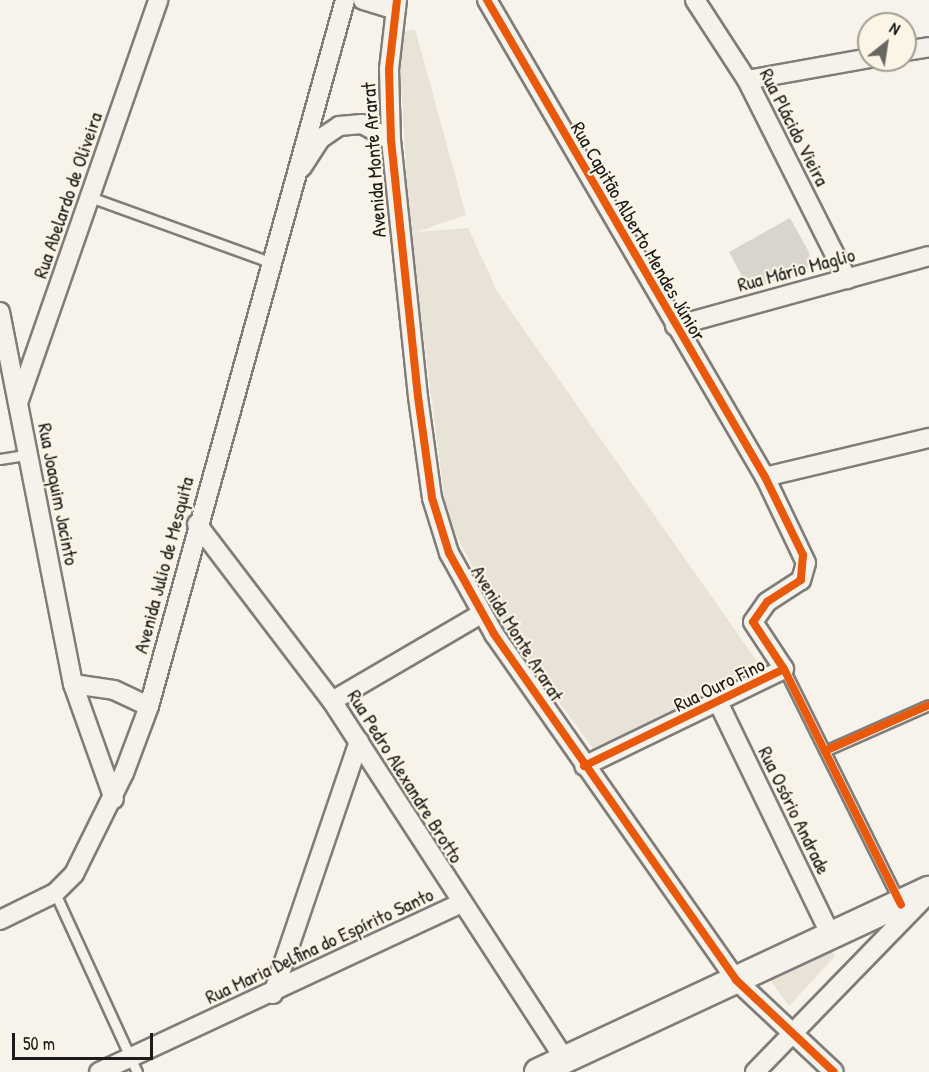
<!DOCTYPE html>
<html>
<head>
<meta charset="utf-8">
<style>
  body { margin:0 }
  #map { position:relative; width:929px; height:1072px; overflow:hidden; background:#f7f3ea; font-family:"Patrick Hand",sans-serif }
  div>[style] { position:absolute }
  .green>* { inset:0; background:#e8e2d7 }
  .building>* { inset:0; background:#d8d5cf }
  .roads { filter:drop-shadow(2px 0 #7f7d79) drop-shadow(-2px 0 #7f7d79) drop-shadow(0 2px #7f7d79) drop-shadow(0 -2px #7f7d79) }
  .lane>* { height:9px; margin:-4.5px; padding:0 4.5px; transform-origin:4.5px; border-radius:4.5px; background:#f5f2ec }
  .street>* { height:18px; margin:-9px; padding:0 9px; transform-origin:9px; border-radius:9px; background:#f5f2ec }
  .secondary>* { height:26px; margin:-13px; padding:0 13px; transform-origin:13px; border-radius:13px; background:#f5f2ec }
  .cycleway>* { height:8px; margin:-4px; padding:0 4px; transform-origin:4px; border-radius:4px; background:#e8590c }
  span { translate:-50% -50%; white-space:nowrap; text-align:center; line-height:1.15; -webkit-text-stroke:4.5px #fcf5e5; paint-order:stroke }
  .street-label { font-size:20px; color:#1c1c1c }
  .north { position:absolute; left:857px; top:12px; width:60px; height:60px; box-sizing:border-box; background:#fcf5e5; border:2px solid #a29e95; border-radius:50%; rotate:30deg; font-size:16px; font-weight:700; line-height:24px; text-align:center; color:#1c1c1c }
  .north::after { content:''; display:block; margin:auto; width:21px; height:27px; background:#696764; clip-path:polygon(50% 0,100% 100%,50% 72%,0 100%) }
  .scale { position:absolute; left:12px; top:1033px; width:141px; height:27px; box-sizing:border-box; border:3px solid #1c1c1c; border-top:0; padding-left:8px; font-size:18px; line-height:21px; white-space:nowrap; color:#1c1c1c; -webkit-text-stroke:4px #fcf5e5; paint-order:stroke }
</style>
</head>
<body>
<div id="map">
  <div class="green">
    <div style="clip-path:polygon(415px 29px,466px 215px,416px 232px,468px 228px,498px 293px,761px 667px,597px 754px,502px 624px,447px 517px,410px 233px,398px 34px)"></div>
    <div style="clip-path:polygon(831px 950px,835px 956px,789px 1006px,770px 980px)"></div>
  </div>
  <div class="building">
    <div style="clip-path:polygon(790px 218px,809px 252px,810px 264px,806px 270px,749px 289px,729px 252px)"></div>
  </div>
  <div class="roads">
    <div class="lane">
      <div style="left:90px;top:197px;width:194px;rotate:19.9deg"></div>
      <div style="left:0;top:459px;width:30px;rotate:-9deg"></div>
      <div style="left:784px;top:669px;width:261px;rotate:63.6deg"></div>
      <div style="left:827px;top:750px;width:111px;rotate:-23.8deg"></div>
      <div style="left:55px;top:893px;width:197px;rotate:65.4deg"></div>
    </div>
    <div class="street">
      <div style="left:363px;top:0;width:34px;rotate:17deg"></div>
      <div style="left:397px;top:0;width:69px;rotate:96.6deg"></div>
      <div style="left:389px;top:69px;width:71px;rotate:88.4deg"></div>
      <div style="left:391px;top:140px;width:258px;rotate:84deg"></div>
      <div style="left:418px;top:397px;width:102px;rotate:82.1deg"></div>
      <div style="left:432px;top:498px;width:58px;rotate:72.8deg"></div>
      <div style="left:449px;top:553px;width:93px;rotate:60.9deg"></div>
      <div style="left:494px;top:634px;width:422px;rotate:55deg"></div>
      <div style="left:736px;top:980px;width:134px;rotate:43.2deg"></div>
      <div style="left:487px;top:0;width:552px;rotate:59.77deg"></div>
      <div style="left:765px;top:477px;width:95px;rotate:64.5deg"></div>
      <div style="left:806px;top:563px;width:18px;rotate:106deg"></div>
      <div style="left:801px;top:580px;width:40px;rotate:147.1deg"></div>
      <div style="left:767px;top:602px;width:24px;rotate:125deg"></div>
      <div style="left:753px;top:622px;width:56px;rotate:56.6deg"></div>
      <div style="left:784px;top:669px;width:222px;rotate:154.1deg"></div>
      <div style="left:695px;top:0;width:95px;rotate:57deg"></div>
      <div style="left:747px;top:80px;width:223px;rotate:63.3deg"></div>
      <div style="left:905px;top:51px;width:24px;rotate:-9deg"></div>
      <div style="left:747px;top:80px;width:124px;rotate:-10.2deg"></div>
      <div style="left:302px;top:167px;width:33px;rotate:-57deg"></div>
      <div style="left:320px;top:139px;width:23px;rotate:-34deg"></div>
      <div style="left:339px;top:126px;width:23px;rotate:-5deg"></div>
      <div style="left:362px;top:124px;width:33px;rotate:29deg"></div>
      <div style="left:0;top:312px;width:379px;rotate:78.9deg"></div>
      <div style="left:73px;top:684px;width:122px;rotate:70.4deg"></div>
      <div style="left:675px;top:326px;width:263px;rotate:-15.4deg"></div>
      <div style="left:18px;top:403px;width:427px;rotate:-70.8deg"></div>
      <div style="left:765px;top:477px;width:169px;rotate:-13.4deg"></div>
      <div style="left:197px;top:524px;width:223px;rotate:52.7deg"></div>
      <div style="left:332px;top:701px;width:428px;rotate:57deg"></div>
      <div style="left:73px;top:684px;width:41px;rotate:8.3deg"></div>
      <div style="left:114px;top:690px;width:38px;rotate:25deg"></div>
      <div style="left:332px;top:701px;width:173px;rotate:-30.3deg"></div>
      <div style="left:719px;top:704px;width:258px;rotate:64.2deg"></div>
      <div style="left:0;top:920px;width:61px;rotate:-26.1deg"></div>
      <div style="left:55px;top:893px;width:27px;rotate:-45deg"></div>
      <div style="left:74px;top:874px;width:113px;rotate:-63.7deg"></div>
      <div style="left:124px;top:773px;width:72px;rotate:-69.5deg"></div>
      <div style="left:149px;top:706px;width:733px;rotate:-74.48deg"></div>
      <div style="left:273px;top:994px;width:267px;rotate:-71.2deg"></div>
      <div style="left:99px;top:1072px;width:398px;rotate:-25deg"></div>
      <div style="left:755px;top:1072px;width:244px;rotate:-45.8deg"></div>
    </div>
    <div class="secondary">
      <div style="left:538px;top:1072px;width:431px;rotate:-25deg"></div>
    </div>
  </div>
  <div class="cycleway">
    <div style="left:397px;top:0;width:69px;rotate:96.6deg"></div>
    <div style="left:389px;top:69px;width:71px;rotate:88.4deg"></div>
    <div style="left:391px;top:140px;width:258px;rotate:84deg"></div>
    <div style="left:418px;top:397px;width:102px;rotate:82.1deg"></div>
    <div style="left:432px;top:498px;width:58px;rotate:72.8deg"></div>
    <div style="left:449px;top:553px;width:93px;rotate:60.9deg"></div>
    <div style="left:494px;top:634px;width:422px;rotate:55deg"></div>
    <div style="left:736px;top:980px;width:134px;rotate:43.2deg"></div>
    <div style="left:487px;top:0;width:552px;rotate:59.77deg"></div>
    <div style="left:765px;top:477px;width:87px;rotate:64deg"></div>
    <div style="left:803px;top:555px;width:25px;rotate:95deg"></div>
    <div style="left:801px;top:580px;width:40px;rotate:147.1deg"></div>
    <div style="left:767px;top:602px;width:24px;rotate:125deg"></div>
    <div style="left:753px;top:622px;width:56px;rotate:56.6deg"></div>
    <div style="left:784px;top:669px;width:263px;rotate:63.6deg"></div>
    <div style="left:827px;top:750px;width:111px;rotate:-23.8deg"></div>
    <div style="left:584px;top:766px;width:222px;rotate:-25.9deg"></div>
  </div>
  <div class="street-label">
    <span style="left:795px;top:127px;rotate:63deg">Rua Plácido Vieira</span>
    <span style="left:373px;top:160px;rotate:-94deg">Avenida Monte Ararat</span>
    <span style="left:67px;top:195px;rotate:-71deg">Rua Abelardo de Oliveira</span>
    <span style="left:639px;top:231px;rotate:60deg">Rua Capitão Alberto Mendes Júnior</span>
    <span style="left:796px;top:269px;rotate:-15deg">Rua Mário Maglio</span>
    <span style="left:59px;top:494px;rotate:79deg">Rua Joaquim Jacinto</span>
    <span style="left:163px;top:565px;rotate:-75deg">Avenida Julio de Mesquita</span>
    <span style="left:518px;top:633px;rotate:58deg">Avenida Monte Ararat</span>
    <span style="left:719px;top:684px;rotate:-26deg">Rua Ouro Fino</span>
    <span style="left:406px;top:776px;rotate:58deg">Rua Pedro Alexandre Brotto</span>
    <span style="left:795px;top:810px;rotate:64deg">Rua Osório Andrade</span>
    <span style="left:319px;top:945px;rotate:-25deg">Rua Maria Delfina do Espírito Santo</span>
  </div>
  <div class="north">N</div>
  <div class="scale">50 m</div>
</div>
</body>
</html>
